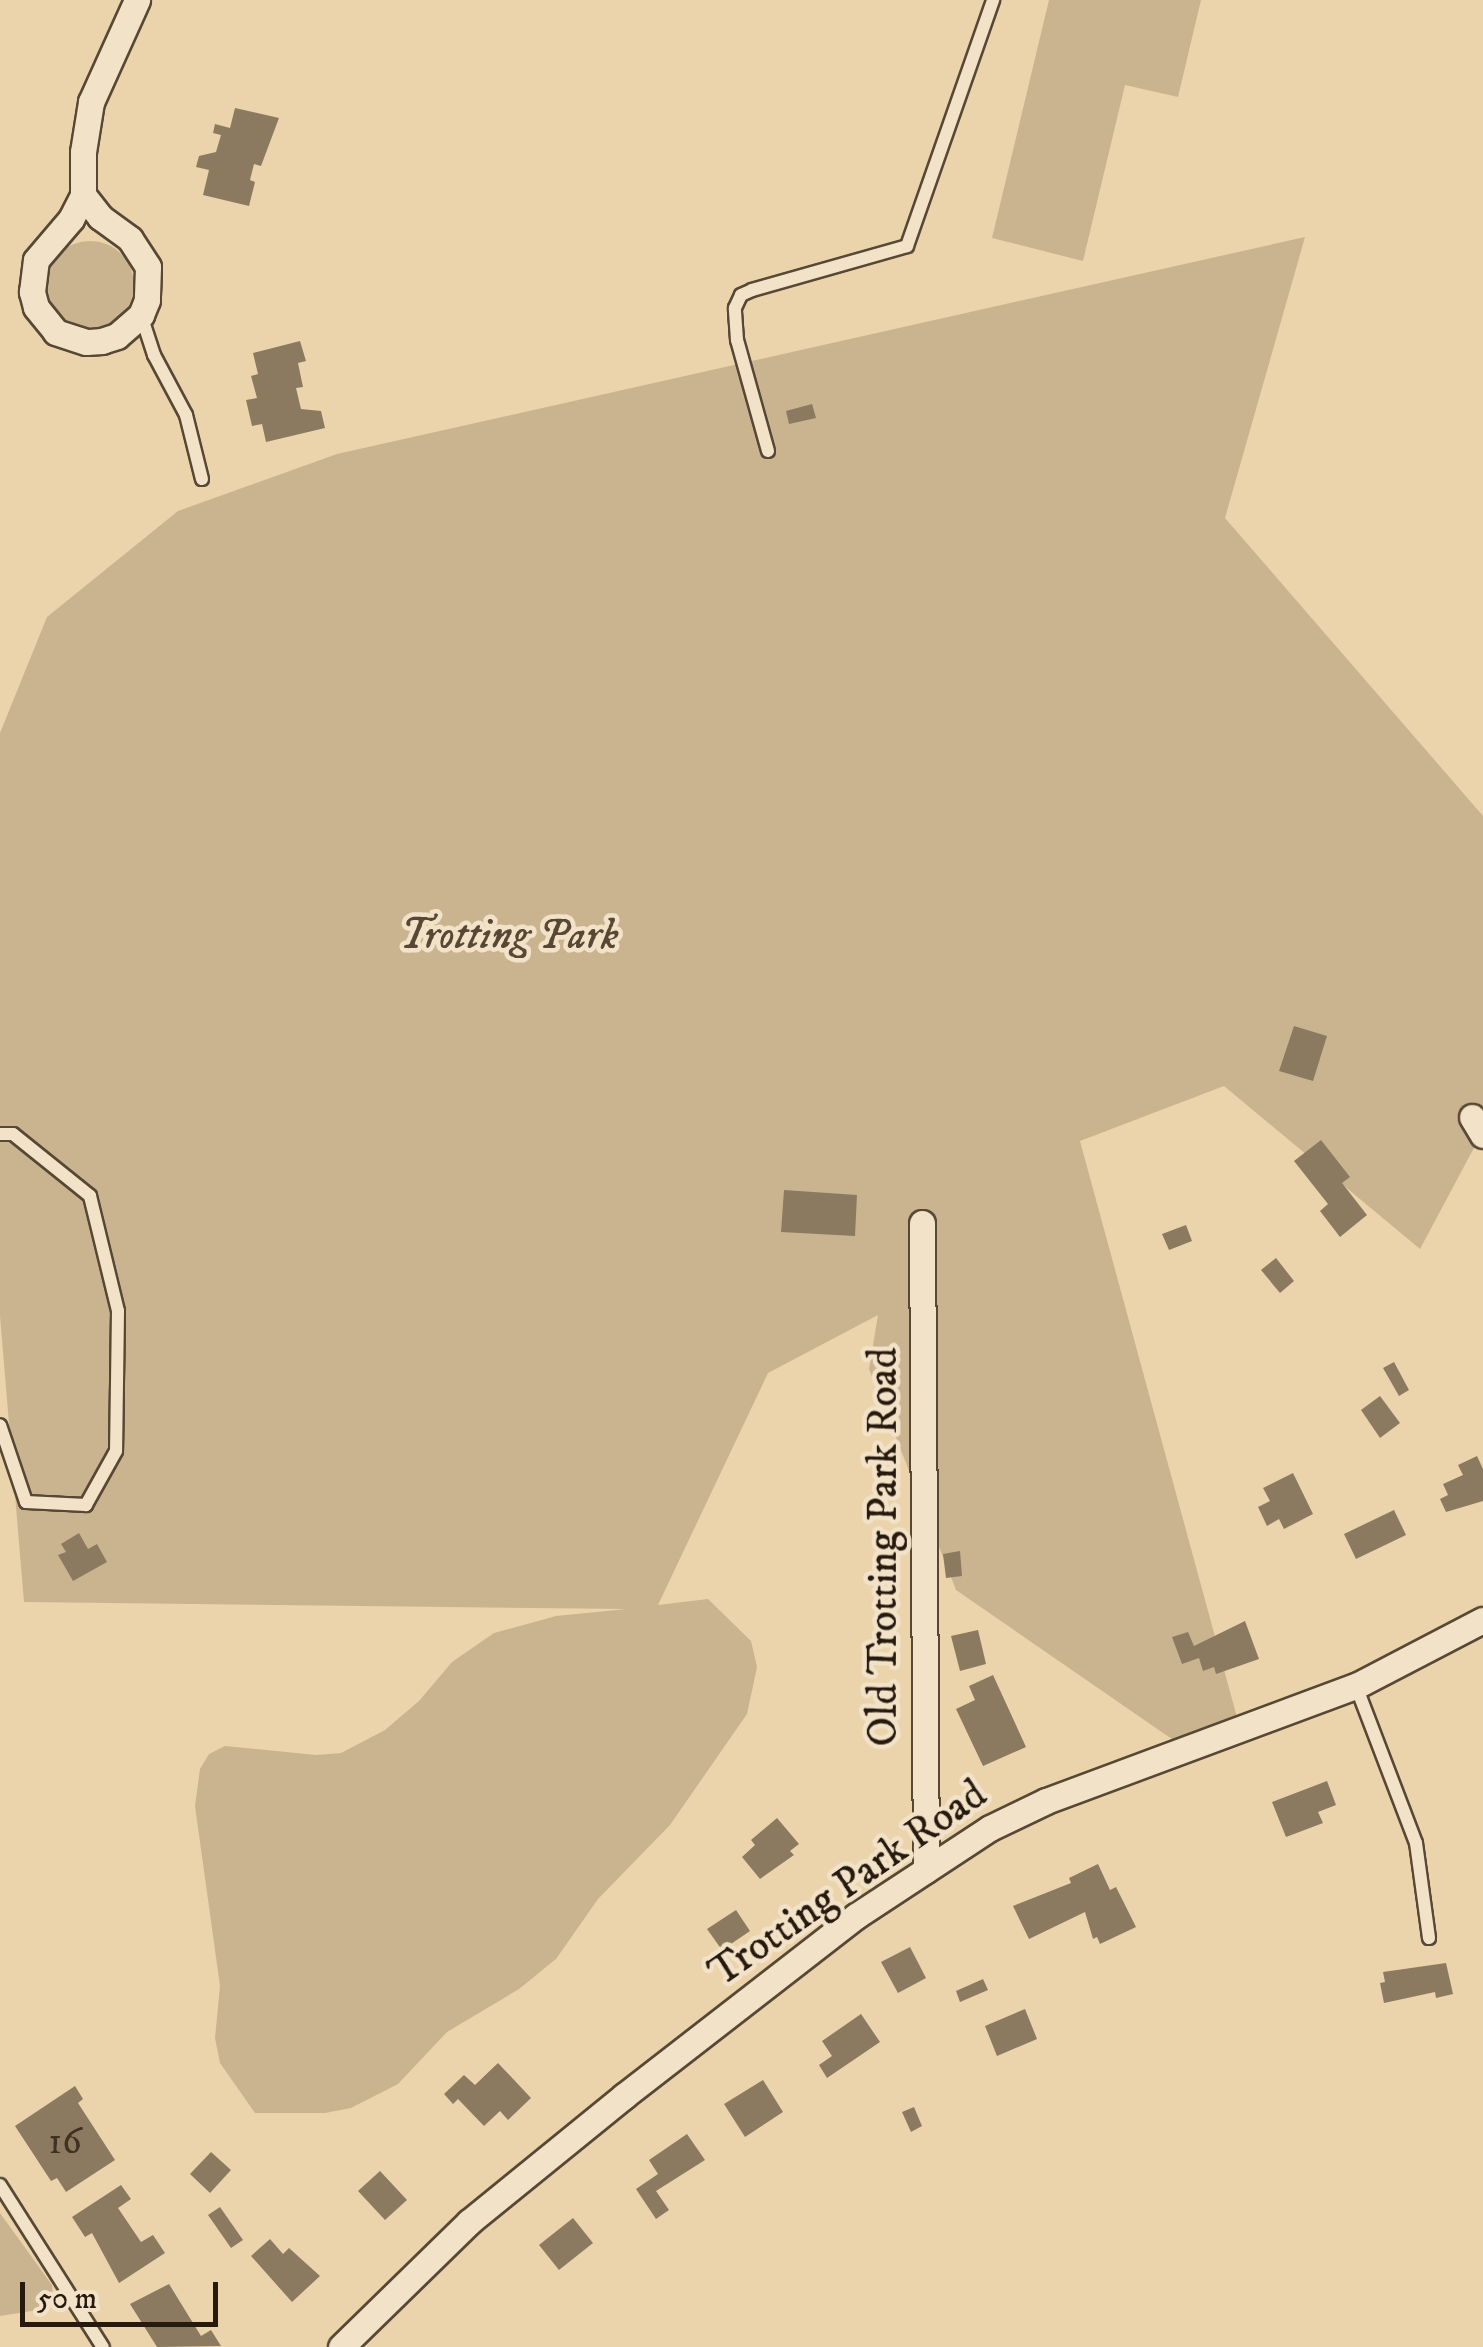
<!DOCTYPE html>
<html>
<head>
<meta charset="utf-8">
<style>
  body { margin:0 }
  #map { position:relative; width:1483px; height:2347px; overflow:hidden; background:#ebd3ab; font-family:"IM FELL DW Pica",serif }
  div>[style] { position:absolute }
  .green>* { inset:0; background:#cab490 }
  .round { border-radius:50% }
  .building>* { inset:0; background:#8c7a60 }
  .roads { filter:drop-shadow(2px 0 #574835) drop-shadow(-2px 0 #574835) drop-shadow(0 2px #574835) drop-shadow(0 -2px #574835) }
  .service>* { height:12px; margin:-6px; padding:0 6px; transform-origin:6px; border-radius:6px; background:#f2e2c8 }
  .minor>* { height:25px; margin:-12.5px; padding:0 12.5px; transform-origin:12.5px; border-radius:12.5px; background:#f2e2c8 }
  span { translate:-50% -50%; white-space:nowrap; text-align:center; line-height:1.15; -webkit-text-stroke:9px #f2e2c8; paint-order:stroke }
  .number-label { font-size:38px; color:#403222 }
  .number-label span { -webkit-text-stroke-width:0 }
  .park-label { font-size:42px; color:#574835; font-style:italic }
  .street-label { font-size:42px; color:#261a0e }
  .scale { position:absolute; left:20px; top:2282px; width:198px; height:45px; box-sizing:border-box; border:5px solid #261a0e; border-top:0; padding-left:12px; font-size:30px; line-height:35px; white-space:nowrap; color:#261a0e; -webkit-text-stroke:8px #f2e2c8; paint-order:stroke }
</style>
</head>
<body>
<div id="map">
  <div class="green">
    <div style="clip-path:polygon(1049px 0,1201px 0,1178px 97px,1125px 85px,1083px 261px,992px 238px)"></div>
    <div style="clip-path:polygon(1305px 237px,1225px 518px,1483px 816px,1483px 1131px,1420px 1249px,1224px 1086px,1080px 1141px,1241px 1732px,1182px 1746px,956px 1590px,869px 1369px,878px 1315px,768px 1373px,658px 1605px,708px 1599px,751px 1641px,757px 1667px,747px 1714px,670px 1825px,598px 1899px,556px 1959px,519px 1989px,447px 2032px,398px 2084px,351px 2108px,325px 2113px,255px 2113px,220px 2063px,215px 2038px,220px 1986px,195px 1806px,200px 1769px,209px 1754px,225px 1746px,316px 1755px,341px 1753px,385px 1730px,419px 1701px,452px 1662px,494px 1633px,556px 1616px,626px 1609px,24px 1602px,0 1316px,0 733px,47px 617px,178px 511px,337px 454px)"></div>
    <div class="round" style="left:46px;top:241px;width:88px;height:88px"></div>
    <div style="clip-path:polygon(0 2213px,52px 2285px,53px 2298px,44px 2309px,0 2316px)"></div>
  </div>
  <div class="building">
    <div style="clip-path:polygon(235px 108px,279px 118px,261px 166px,254px 164px,250px 180px,255px 182px,249px 206px,203px 195px,209px 170px,196px 167px,199px 156px,216px 152px,221px 135px,213px 133px,215px 124px,230px 128px)"></div>
    <div style="clip-path:polygon(300px 341px,306px 361px,298px 363px,303px 387px,296px 388px,301px 409px,321px 411px,325px 428px,266px 442px,262px 424px,252px 426px,246px 400px,257px 398px,251px 376px,258px 374px,253px 353px)"></div>
    <div style="clip-path:polygon(812px 404px,816px 418px,789px 424px,786px 411px)"></div>
    <div style="clip-path:polygon(1294px 1026px,1327px 1036px,1313px 1081px,1279px 1071px)"></div>
    <div style="clip-path:polygon(1321px 1140px,1350px 1177px,1342px 1183px,1367px 1215px,1340px 1237px,1320px 1211px,1328px 1204px,1294px 1161px)"></div>
    <div style="clip-path:polygon(784px 1190px,857px 1195px,855px 1236px,781px 1232px)"></div>
    <div style="clip-path:polygon(1186px 1225px,1192px 1241px,1169px 1250px,1162px 1234px)"></div>
    <div style="clip-path:polygon(1276px 1258px,1294px 1281px,1280px 1293px,1261px 1270px)"></div>
    <div style="clip-path:polygon(1394px 1362px,1409px 1390px,1399px 1396px,1383px 1368px)"></div>
    <div style="clip-path:polygon(1380px 1396px,1400px 1423px,1380px 1438px,1361px 1410px)"></div>
    <div style="clip-path:polygon(1477px 1456px,1483px 1469px,1483px 1501px,1446px 1512px,1440px 1499px,1448px 1495px,1443px 1484px,1463px 1475px,1458px 1465px)"></div>
    <div style="clip-path:polygon(1293px 1473px,1313px 1514px,1284px 1529px,1279px 1519px,1267px 1526px,1258px 1507px,1270px 1501px,1263px 1488px)"></div>
    <div style="clip-path:polygon(1394px 1510px,1406px 1535px,1356px 1559px,1344px 1534px)"></div>
    <div style="clip-path:polygon(79px 1533px,88px 1549px,97px 1544px,107px 1562px,73px 1581px,58px 1555px,66px 1552px,61px 1544px)"></div>
    <div style="clip-path:polygon(960px 1551px,962px 1576px,946px 1578px,943px 1554px)"></div>
    <div style="clip-path:polygon(1245px 1621px,1259px 1659px,1216px 1674px,1214px 1667px,1203px 1671px,1199px 1658px,1182px 1664px,1172px 1637px,1188px 1632px,1194px 1646px)"></div>
    <div style="clip-path:polygon(978px 1630px,986px 1664px,960px 1671px,951px 1636px)"></div>
    <div style="clip-path:polygon(993px 1675px,1026px 1747px,983px 1766px,956px 1709px,975px 1700px,969px 1686px)"></div>
    <div style="clip-path:polygon(1327px 1781px,1336px 1805px,1318px 1812px,1323px 1823px,1286px 1837px,1272px 1802px)"></div>
    <div style="clip-path:polygon(777px 1818px,799px 1844px,790px 1851px,794px 1855px,760px 1879px,742px 1857px,755px 1845px,751px 1840px)"></div>
    <div style="clip-path:polygon(1098px 1864px,1110px 1890px,1116px 1887px,1136px 1927px,1100px 1944px,1097px 1937px,1093px 1939px,1085px 1912px,1029px 1939px,1013px 1906px,1071px 1883px,1069px 1878px)"></div>
    <div style="clip-path:polygon(736px 1910px,750px 1931px,722px 1950px,707px 1929px)"></div>
    <div style="clip-path:polygon(910px 1947px,926px 1978px,898px 1993px,881px 1962px)"></div>
    <div style="clip-path:polygon(1446px 1963px,1453px 1994px,1436px 1998px,1435px 1992px,1384px 2003px,1380px 1983px,1385px 1982px,1383px 1972px)"></div>
    <div style="clip-path:polygon(983px 1979px,988px 1990px,960px 2002px,956px 1991px)"></div>
    <div style="clip-path:polygon(1025px 2009px,1037px 2039px,997px 2056px,985px 2026px)"></div>
    <div style="clip-path:polygon(861px 2014px,880px 2042px,827px 2078px,819px 2065px,832px 2056px,822px 2041px)"></div>
    <div style="clip-path:polygon(498px 2063px,531px 2098px,508px 2120px,500px 2111px,484px 2126px,458px 2099px,453px 2104px,444px 2094px,464px 2075px,475px 2085px)"></div>
    <div style="clip-path:polygon(763px 2080px,783px 2112px,745px 2137px,724px 2104px)"></div>
    <div style="clip-path:polygon(75px 2086px,83px 2099px,78px 2103px,115px 2160px,66px 2192px,57px 2178px,51px 2181px,15px 2126px)"></div>
    <div style="clip-path:polygon(914px 2107px,922px 2126px,911px 2132px,902px 2112px)"></div>
    <div style="clip-path:polygon(687px 2134px,705px 2160px,656px 2191px,669px 2210px,656px 2219px,636px 2189px,658px 2174px,649px 2160px)"></div>
    <div style="clip-path:polygon(211px 2152px,231px 2170px,210px 2193px,190px 2174px)"></div>
    <div style="clip-path:polygon(380px 2171px,407px 2200px,385px 2220px,358px 2191px)"></div>
    <div style="clip-path:polygon(121px 2185px,131px 2199px,118px 2208px,141px 2242px,153px 2235px,165px 2253px,119px 2283px,92px 2233px,85px 2237px,72px 2217px)"></div>
    <div style="clip-path:polygon(220px 2207px,243px 2240px,231px 2248px,208px 2215px)"></div>
    <div style="clip-path:polygon(573px 2218px,593px 2243px,559px 2270px,539px 2245px)"></div>
    <div style="clip-path:polygon(270px 2239px,283px 2254px,289px 2248px,320px 2276px,292px 2302px,251px 2256px)"></div>
    <div style="clip-path:polygon(169px 2284px,201px 2336px,211px 2330px,221px 2346px,157px 2347px,130px 2304px)"></div>
  </div>
  <div class="roads">
    <div class="service">
      <div style="left:141px;top:315px;width:42px;rotate:72deg"></div>
      <div style="left:154px;top:355px;width:68px;rotate:61.9deg"></div>
      <div style="left:186px;top:415px;width:66px;rotate:76deg"></div>
      <div style="left:768px;top:451px;width:115px;rotate:-105.6deg"></div>
      <div style="left:737px;top:340px;width:32px;rotate:-94deg"></div>
      <div style="left:735px;top:308px;width:14px;rotate:-65deg"></div>
      <div style="left:741px;top:295px;width:12px;rotate:-24deg"></div>
      <div style="left:752px;top:290px;width:161px;rotate:-15.8deg"></div>
      <div style="left:907px;top:246px;width:261px;rotate:-70.7deg"></div>
      <div style="left:0;top:1134px;width:13px"></div>
      <div style="left:13px;top:1134px;width:99px;rotate:38.8deg"></div>
      <div style="left:90px;top:1196px;width:118px;rotate:76.3deg"></div>
      <div style="left:118px;top:1311px;width:140px;rotate:90.8deg"></div>
      <div style="left:116px;top:1451px;width:62px;rotate:119.1deg"></div>
      <div style="left:86px;top:1505px;width:60px;rotate:-177.1deg"></div>
      <div style="left:26px;top:1502px;width:81px;rotate:-108.7deg"></div>
      <div style="left:1356px;top:1686px;width:168px;rotate:69.1deg"></div>
      <div style="left:1416px;top:1843px;width:96px;rotate:82.2deg"></div>
      <div style="left:0;top:2185px;width:192px;rotate:57.6deg"></div>
    </div>
    <div class="minor">
      <div style="left:83px;top:195px;width:28px;rotate:52deg"></div>
      <div style="left:100px;top:217px;width:37px;rotate:36deg"></div>
      <div style="left:130px;top:239px;width:33px;rotate:57deg"></div>
      <div style="left:148px;top:267px;width:33px;rotate:92deg"></div>
      <div style="left:147px;top:300px;width:16px;rotate:112deg"></div>
      <div style="left:141px;top:315px;width:32px;rotate:139deg"></div>
      <div style="left:117px;top:336px;width:16px;rotate:162deg"></div>
      <div style="left:102px;top:341px;width:16px;rotate:176deg"></div>
      <div style="left:86px;top:342px;width:32px;rotate:-162deg"></div>
      <div style="left:56px;top:332px;width:32px;rotate:-129deg"></div>
      <div style="left:36px;top:307px;width:16px;rotate:-105deg"></div>
      <div style="left:32px;top:292px;width:32px;rotate:-83deg"></div>
      <div style="left:36px;top:260px;width:54px;rotate:-49.5deg"></div>
      <div style="left:71px;top:219px;width:27px;rotate:-63deg"></div>
      <div style="left:83px;top:195px;width:43px;rotate:-90deg"></div>
      <div style="left:83px;top:152px;width:51px;rotate:-80.9deg"></div>
      <div style="left:91px;top:102px;width:112px;rotate:-65.7deg"></div>
      <div style="left:1472px;top:1117px;width:21px;rotate:59deg"></div>
      <div style="left:922px;top:1223px;width:647px;rotate:89.65deg"></div>
      <div style="left:341px;top:2347px;width:179px;rotate:-44.3deg"></div>
      <div style="left:469px;top:2222px;width:200px;rotate:-39.1deg"></div>
      <div style="left:624px;top:2096px;width:294px;rotate:-37.8deg"></div>
      <div style="left:856px;top:1916px;width:160px;rotate:-33.3deg"></div>
      <div style="left:990px;top:1828px;width:62px;rotate:-25.7deg"></div>
      <div style="left:1046px;top:1801px;width:331px;rotate:-20.4deg"></div>
      <div style="left:1356px;top:1686px;width:143px;rotate:-27.5deg"></div>
    </div>
  </div>
  <div class="number-label">
    <span style="left:65px;top:2143px">16</span>
  </div>
  <div class="park-label">
    <span style="left:509px;top:936px">Trotting Park</span>
  </div>
  <div class="street-label">
    <span style="left:884px;top:1547px;rotate:-90deg">Old Trotting Park Road</span>
    <span style="left:848px;top:1884px;rotate:-35deg">Trotting Park Road</span>
  </div>
  <div class="scale">50 m</div>
</div>
</body>
</html>
